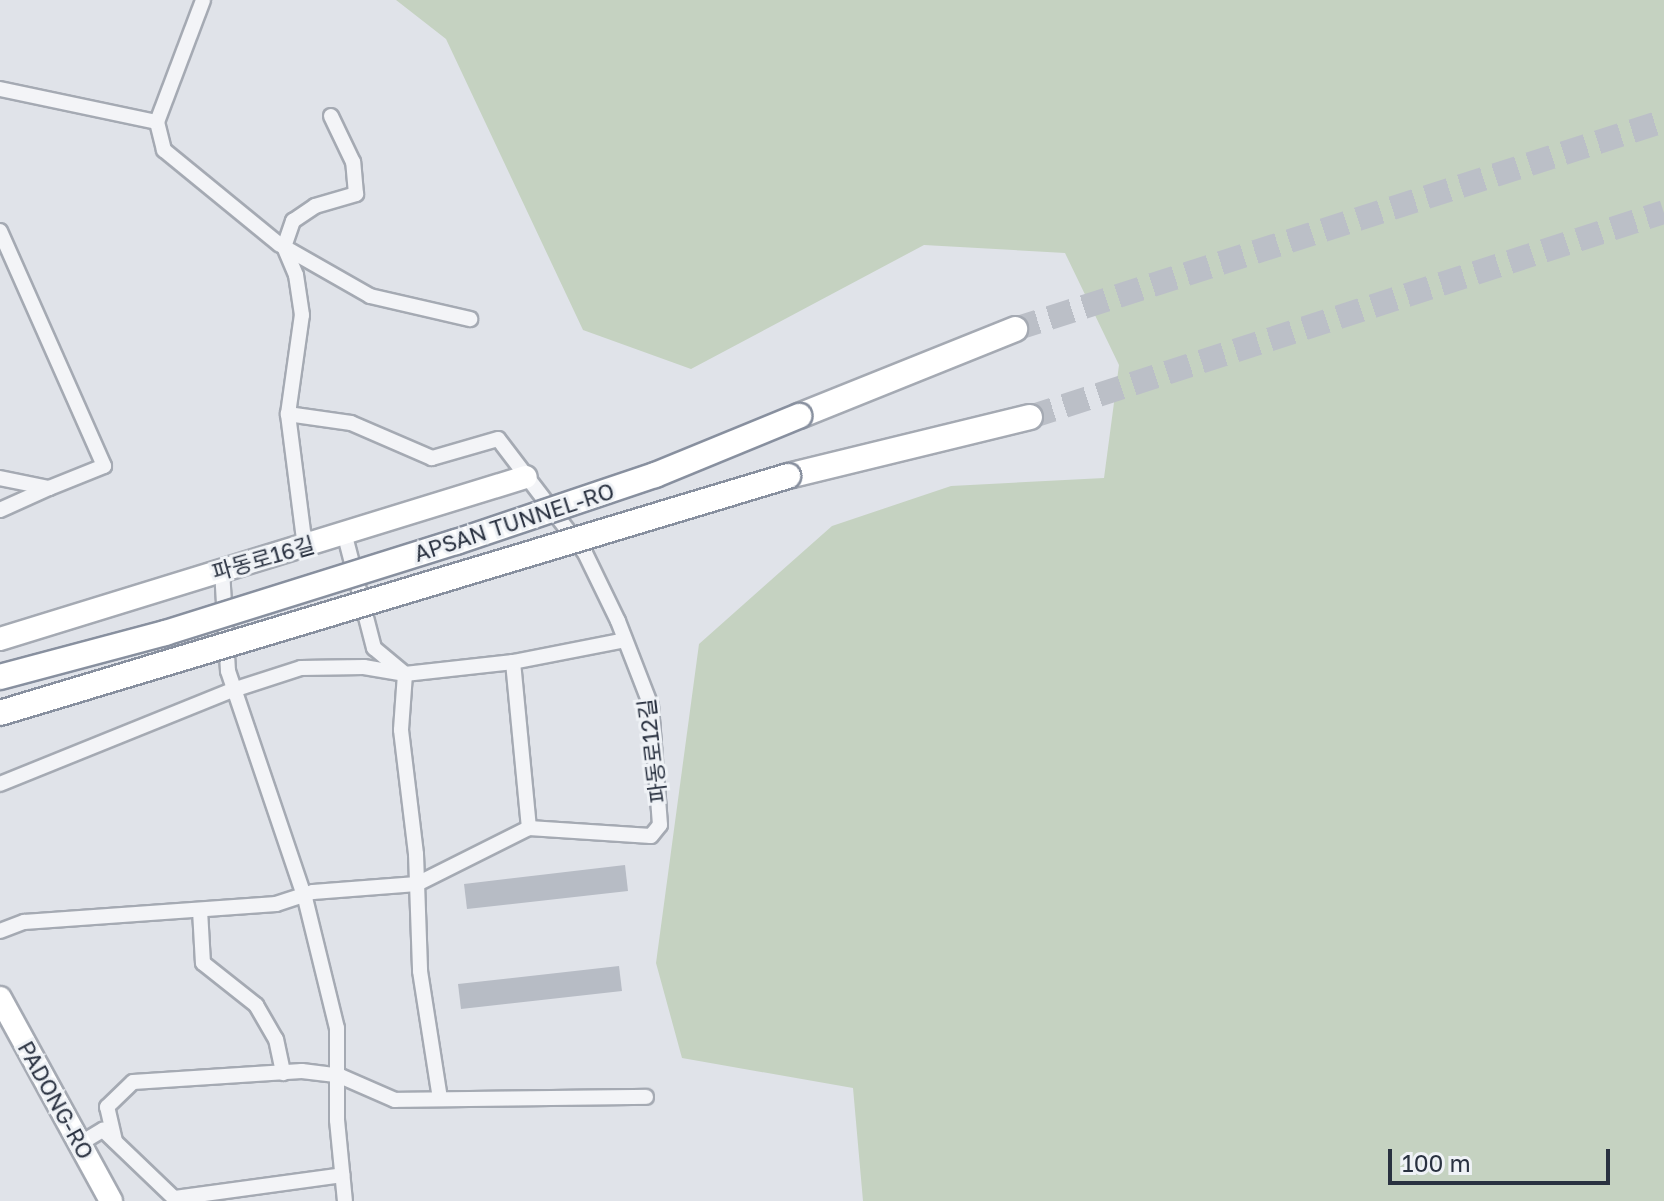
<!DOCTYPE html>
<html>
<head>
<meta charset="utf-8">
<style>
  body { margin:0 }
  #map { position:relative; width:1664px; height:1201px; overflow:hidden; background:#e0e3e9; font-family:"Golos Text","Noto Sans KR",sans-serif }
  div>[style] { position:absolute }
  .green>* { inset:0; background:#c5d2c1 }
  .building>* { inset:0; background:#b7bcc5 }
  .trunk-tunnel>* { height:24px; margin-top:-12px; transform-origin:0; background:repeating-linear-gradient(90deg,#bbbfc7 0 24px,transparent 0 36px) }
  .roads { filter:drop-shadow(2px 0 #a5aab3) drop-shadow(-2px 0 #a5aab3) drop-shadow(0 2px #a5aab3) drop-shadow(0 -2px #a5aab3) }
  .minor>* { height:14px; margin:-7px; padding:0 7px; transform-origin:7px; border-radius:7px; background:#f3f4f7 }
  .primary>* { height:22px; margin:-11px; padding:0 11px; transform-origin:11px; border-radius:11px; background:#fff }
  .trunk>* { height:24px; margin:-12px; padding:0 12px; transform-origin:12px; border-radius:12px; background:#fff }
  .bridges { filter:drop-shadow(2px 0 #88909f) drop-shadow(-2px 0 #88909f) drop-shadow(0 2px #88909f) drop-shadow(0 -2px #88909f) }
  .trunk-bridge>* { height:24px; margin:-12px; padding:0 12px; transform-origin:12px; border-radius:12px; background:#fff }
  span { translate:-50% -50%; white-space:nowrap; text-align:center; line-height:1.15; -webkit-text-stroke:6px #eff2f6; paint-order:stroke }
  .street-label { font-size:22px; color:#293140 }
  .scale { position:absolute; left:1388px; top:1149px; width:222px; height:36px; box-sizing:border-box; border:4px solid #293140; border-top:0; padding-left:10px; font-size:24px; line-height:28px; white-space:nowrap; color:#293140; -webkit-text-stroke:6px #eff2f6; paint-order:stroke }
</style>
</head>
<body>
<div id="map">
  <div class="green">
    <div style="clip-path:polygon(396px 0,1664px 0,1664px 1201px,863px 1201px,853px 1088px,682px 1058px,656px 963px,699px 644px,832px 526px,951px 486px,1104px 478px,1119px 365px,1065px 253px,924px 245px,691px 369px,583px 330px,446px 39px)"></div>
  </div>
  <div class="building">
    <div style="clip-path:polygon(625px 865px,628px 891px,467px 909px,464px 884px)"></div>
    <div style="clip-path:polygon(619px 966px,622px 991px,461px 1009px,458px 984px)"></div>
  </div>
  <div class="trunk-tunnel">
    <div style="left:1015px;top:329px;width:682px;rotate:-17.77deg"></div>
    <div style="left:1030px;top:417px;width:666px;rotate:-17.92deg"></div>
  </div>
  <div class="roads">
    <div class="minor">
      <div style="left:0;top:89px;width:160px;rotate:11.9deg"></div>
      <div style="left:157px;top:122px;width:29px;rotate:76deg"></div>
      <div style="left:164px;top:150px;width:149px;rotate:39.3deg"></div>
      <div style="left:279px;top:244px;width:105px;rotate:29.7deg"></div>
      <div style="left:370px;top:296px;width:103px;rotate:13deg"></div>
      <div style="left:157px;top:122px;width:130px;rotate:-69.3deg"></div>
      <div style="left:0;top:231px;width:257px;rotate:66.1deg"></div>
      <div style="left:104px;top:466px;width:59px;rotate:158.2deg"></div>
      <div style="left:49px;top:488px;width:50px;rotate:-168.5deg"></div>
      <div style="left:0;top:510px;width:54px;rotate:-24.2deg"></div>
      <div style="left:337px;top:538px;width:8px;rotate:-14deg"></div>
      <div style="left:345px;top:536px;width:116px;rotate:75.5deg"></div>
      <div style="left:374px;top:648px;width:40px;rotate:40deg"></div>
      <div style="left:405px;top:674px;width:56px;rotate:94.1deg"></div>
      <div style="left:401px;top:730px;width:125px;rotate:83.1deg"></div>
      <div style="left:416px;top:854px;width:117px;rotate:88deg"></div>
      <div style="left:420px;top:971px;width:129px;rotate:81.1deg"></div>
      <div style="left:305px;top:547px;width:134px;rotate:-97.3deg"></div>
      <div style="left:288px;top:414px;width:100px;rotate:-82deg"></div>
      <div style="left:302px;top:315px;width:40px;rotate:-98.5deg"></div>
      <div style="left:296px;top:275px;width:30px;rotate:-113deg"></div>
      <div style="left:284px;top:247px;width:28px;rotate:-71deg"></div>
      <div style="left:293px;top:221px;width:27px;rotate:-34deg"></div>
      <div style="left:315px;top:206px;width:43px;rotate:-16.3deg"></div>
      <div style="left:356px;top:194px;width:32px;rotate:-95deg"></div>
      <div style="left:353px;top:162px;width:51px;rotate:-115.6deg"></div>
      <div style="left:229px;top:568px;width:7px;rotate:164deg"></div>
      <div style="left:222px;top:570px;width:101px;rotate:86.6deg"></div>
      <div style="left:228px;top:671px;width:240px;rotate:71.3deg"></div>
      <div style="left:305px;top:898px;width:134px;rotate:76.2deg"></div>
      <div style="left:337px;top:1028px;width:92px;rotate:90deg"></div>
      <div style="left:337px;top:1120px;width:81px;rotate:84.4deg"></div>
      <div style="left:513px;top:662px;width:167px;rotate:84.5deg"></div>
      <div style="left:0;top:784px;width:251px;rotate:-22deg"></div>
      <div style="left:233px;top:690px;width:71px;rotate:-17.9deg"></div>
      <div style="left:301px;top:668px;width:63px;rotate:-0.9deg"></div>
      <div style="left:364px;top:667px;width:42px;rotate:9.7deg"></div>
      <div style="left:405px;top:674px;width:109px;rotate:-6.3deg"></div>
      <div style="left:513px;top:662px;width:114px;rotate:-11.1deg"></div>
      <div style="left:200px;top:910px;width:53px;rotate:86.8deg"></div>
      <div style="left:203px;top:963px;width:68px;rotate:38.4deg"></div>
      <div style="left:256px;top:1005px;width:39px;rotate:60deg"></div>
      <div style="left:276px;top:1039px;width:35px;rotate:78deg"></div>
      <div style="left:0;top:931px;width:26px;rotate:-21deg"></div>
      <div style="left:24px;top:922px;width:253px;rotate:-4.1deg"></div>
      <div style="left:276px;top:904px;width:39px;rotate:-18deg"></div>
      <div style="left:313px;top:892px;width:104px;rotate:-4.4deg"></div>
      <div style="left:417px;top:884px;width:125px;rotate:-26.6deg"></div>
      <div style="left:529px;top:828px;width:122px;rotate:3.8deg"></div>
      <div style="left:651px;top:836px;width:14px;rotate:-51deg"></div>
      <div style="left:660px;top:825px;width:119px;rotate:-94.3deg"></div>
      <div style="left:651px;top:706px;width:91px;rotate:-111.2deg"></div>
      <div style="left:618px;top:621px;width:76px;rotate:-115.9deg"></div>
      <div style="left:585px;top:553px;width:143px;rotate:-127.3deg"></div>
      <div style="left:498px;top:439px;width:69px;rotate:163.9deg"></div>
      <div style="left:432px;top:458px;width:88px;rotate:-156.6deg"></div>
      <div style="left:351px;top:423px;width:64px;rotate:-171.9deg"></div>
      <div style="left:115px;top:1141px;width:35px;rotate:-103deg"></div>
      <div style="left:107px;top:1107px;width:36px;rotate:-44deg"></div>
      <div style="left:133px;top:1082px;width:169px;rotate:-3.7deg"></div>
      <div style="left:302px;top:1071px;width:38px;rotate:7deg"></div>
      <div style="left:340px;top:1076px;width:60px;rotate:23.6deg"></div>
      <div style="left:395px;top:1100px;width:251px;rotate:-0.7deg"></div>
      <div style="left:81px;top:1143px;width:26px;rotate:-31deg"></div>
      <div style="left:103px;top:1130px;width:103px;rotate:43.8deg"></div>
      <div style="left:175px;top:1198px;width:169px;rotate:-7.8deg"></div>
    </div>
    <div class="primary">
      <div style="left:0;top:639px;width:550px;rotate:-17.12deg"></div>
      <div style="left:0;top:998px;width:231px;rotate:61.3deg"></div>
    </div>
    <div class="trunk">
      <div style="left:799px;top:416px;width:233px;rotate:-21.9deg"></div>
      <div style="left:788px;top:476px;width:249px;rotate:-13.7deg"></div>
    </div>
  </div>
  <div class="bridges">
    <div class="trunk-bridge">
      <div style="left:0;top:677px;width:171px;rotate:-14.9deg"></div>
      <div style="left:165px;top:633px;width:305px;rotate:-17.4deg"></div>
      <div style="left:456px;top:542px;width:210px;rotate:-18.6deg"></div>
      <div style="left:655px;top:475px;width:156px;rotate:-22.3deg"></div>
      <div style="left:0;top:713px;width:823px;rotate:-16.74deg"></div>
    </div>
  </div>
  <div class="street-label">
    <span style="left:514px;top:522px;rotate:-18deg">APSAN TUNNEL-RO</span>
    <span style="left:263px;top:558px;rotate:-16deg">파동로16길</span>
    <span style="left:652px;top:751px;rotate:-97deg">파동로12길</span>
    <span style="left:56px;top:1100px;rotate:61deg">PADONG-RO</span>
  </div>
  <div class="scale">100 m</div>
</div>
</body>
</html>
